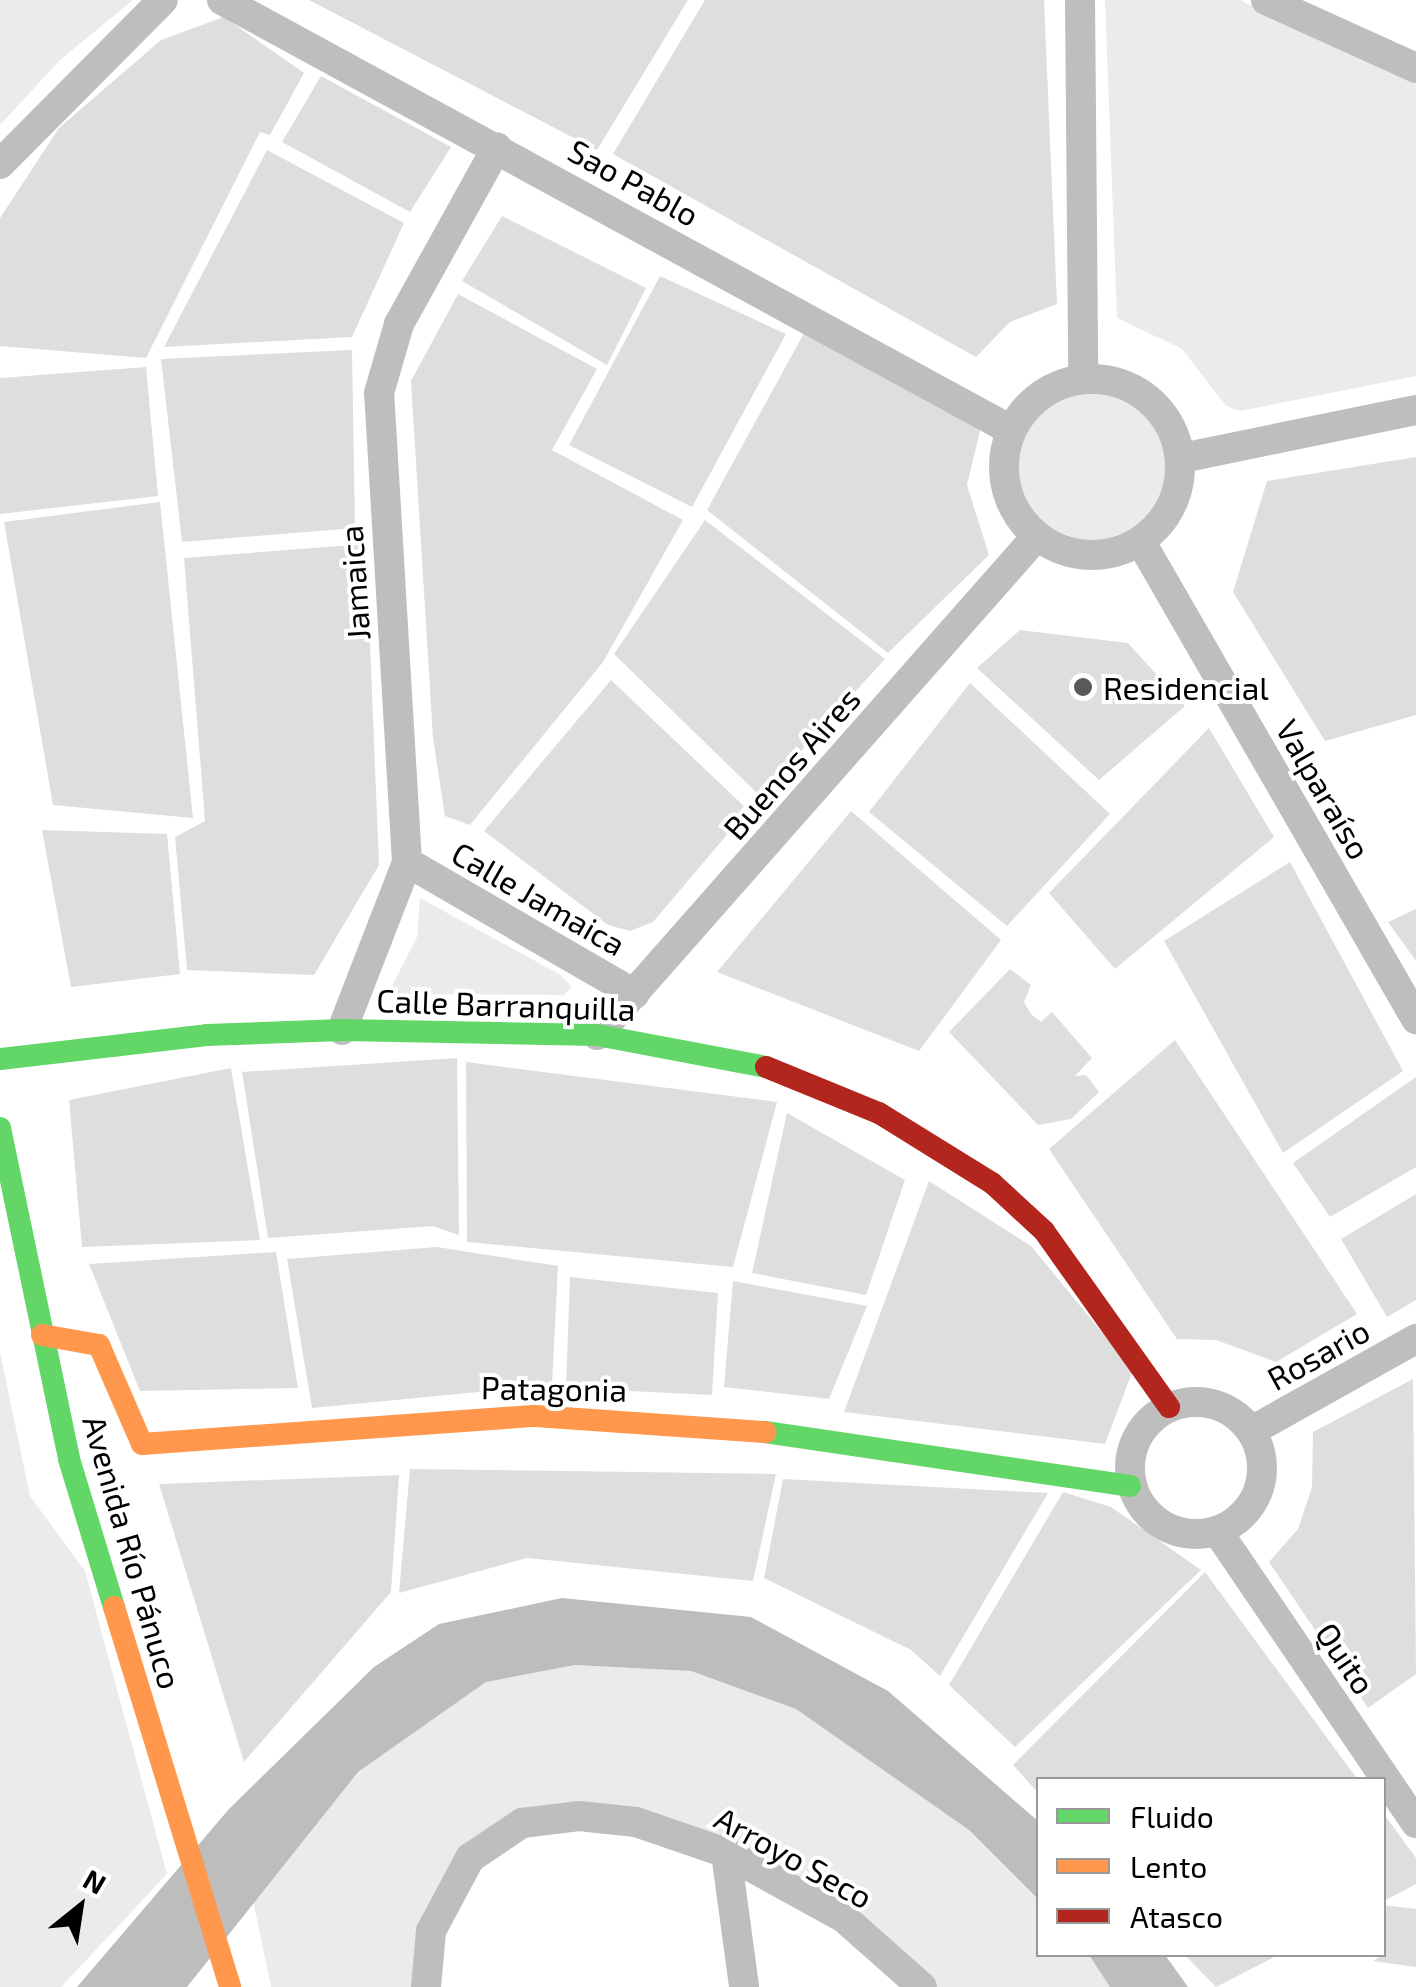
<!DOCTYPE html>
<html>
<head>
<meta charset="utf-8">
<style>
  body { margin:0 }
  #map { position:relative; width:1416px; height:1987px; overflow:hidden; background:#fff; font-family:"Exo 2",sans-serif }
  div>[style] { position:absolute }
  .green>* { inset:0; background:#ebebeb }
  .round { border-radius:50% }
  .water>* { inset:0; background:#bdbdbd }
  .building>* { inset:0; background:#dedede }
  .street>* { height:30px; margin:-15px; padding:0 15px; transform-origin:15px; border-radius:15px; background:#bebebe }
  .street>.ring { margin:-15px; padding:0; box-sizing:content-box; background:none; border:30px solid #bebebe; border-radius:50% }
  .fast>* { height:22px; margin:-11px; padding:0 11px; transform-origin:11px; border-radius:11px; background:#63d668 }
  .slow>* { height:22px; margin:-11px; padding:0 11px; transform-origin:11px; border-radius:11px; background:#ff974d }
  .jam>* { height:22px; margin:-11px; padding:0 11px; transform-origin:11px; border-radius:11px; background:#b3261e }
  .dots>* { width:28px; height:28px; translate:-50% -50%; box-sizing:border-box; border:5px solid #fff; border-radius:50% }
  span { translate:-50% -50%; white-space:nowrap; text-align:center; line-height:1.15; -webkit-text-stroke:8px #fff; paint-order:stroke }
  .street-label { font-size:32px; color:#000 }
  .poi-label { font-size:32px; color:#000 }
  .left { translate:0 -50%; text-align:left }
  .legend { position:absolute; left:1036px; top:1777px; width:350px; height:180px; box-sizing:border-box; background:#fff; border:2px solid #999; margin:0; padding:12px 18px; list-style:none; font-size:30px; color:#000 }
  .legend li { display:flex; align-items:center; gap:20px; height:50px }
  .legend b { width:50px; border:2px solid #999 }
  .north { position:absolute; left:30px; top:1857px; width:100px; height:100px; -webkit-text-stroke:8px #fff; paint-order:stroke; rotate:30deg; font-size:28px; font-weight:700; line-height:40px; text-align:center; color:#000 }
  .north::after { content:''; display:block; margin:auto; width:35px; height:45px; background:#000; clip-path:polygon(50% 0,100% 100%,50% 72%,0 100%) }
</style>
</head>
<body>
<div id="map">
  <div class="green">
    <div style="clip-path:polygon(0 0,133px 0,60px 60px,0 125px)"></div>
    <div style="clip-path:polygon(1105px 0,1240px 0,1416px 84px,1416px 376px,1240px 411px,1226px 406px,1182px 349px,1117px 318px)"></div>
    <div class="round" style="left:1004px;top:379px;width:176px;height:176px"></div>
    <div style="clip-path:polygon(420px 898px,559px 974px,572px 987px,564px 995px,388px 994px,417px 937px)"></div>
    <div style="clip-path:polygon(0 1352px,30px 1496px,85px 1571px,167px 1874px,61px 1987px,0 1987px)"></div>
    <div style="clip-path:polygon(575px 1665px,691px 1671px,796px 1709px,969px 1830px,1038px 1899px,1038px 1954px,1089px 1955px,1110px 1987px,921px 1987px,760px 1871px,579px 1816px,470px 1858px,427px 1987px,271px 1987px,253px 1900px,317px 1815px,358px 1772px,486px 1682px)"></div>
  </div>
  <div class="water">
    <div style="clip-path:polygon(562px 1598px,751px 1617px,888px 1691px,1038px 1821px,1038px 1899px,969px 1830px,796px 1709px,691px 1671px,575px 1665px,486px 1682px,358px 1772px,187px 1987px,77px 1987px,229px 1809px,374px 1667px,439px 1624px)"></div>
    <div style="clip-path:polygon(1089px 1955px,1165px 1955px,1188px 1987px,1110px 1987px)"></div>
  </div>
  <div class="building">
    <div style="clip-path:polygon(309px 0,688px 0,597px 150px)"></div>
    <div style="clip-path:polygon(705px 0,1044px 0,1057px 304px,1010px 322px,976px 357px,613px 154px)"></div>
    <div style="clip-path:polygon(224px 17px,304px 73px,270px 135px,260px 132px,146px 358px,0 346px,0 218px,59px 128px,161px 40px)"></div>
    <div style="clip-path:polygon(321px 76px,451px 147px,410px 212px,282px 142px)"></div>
    <div style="clip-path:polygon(267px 150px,404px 223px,352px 337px,164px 347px)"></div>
    <div style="clip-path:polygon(502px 216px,646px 288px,607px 365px,462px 281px)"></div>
    <div style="clip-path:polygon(660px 276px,786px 334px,692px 507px,569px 445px)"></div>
    <div style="clip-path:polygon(458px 294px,597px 369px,552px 450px,683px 520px,603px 662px,470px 825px,445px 816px,433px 738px,411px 381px)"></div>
    <div style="clip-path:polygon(804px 333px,981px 427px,967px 485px,989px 555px,888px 653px,707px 510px)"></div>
    <div style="clip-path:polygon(352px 350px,355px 528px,182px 542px,161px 359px)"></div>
    <div style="clip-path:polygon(146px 367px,158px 496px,0 514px,0 378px)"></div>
    <div style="clip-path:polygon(1416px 457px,1416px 715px,1325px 741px,1233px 592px,1267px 481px)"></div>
    <div style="clip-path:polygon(160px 502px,193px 818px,53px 805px,4px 522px)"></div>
    <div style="clip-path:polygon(705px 520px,885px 659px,760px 796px,614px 654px)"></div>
    <div style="clip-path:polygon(366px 544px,379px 865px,314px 975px,187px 970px,175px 837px,205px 821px,184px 558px)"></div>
    <div style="clip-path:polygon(1020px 630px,1128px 643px,1185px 706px,1099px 780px,977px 668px)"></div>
    <div style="clip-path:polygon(611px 680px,748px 810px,653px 922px,630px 931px,608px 925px,484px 831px)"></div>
    <div style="clip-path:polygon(970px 683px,1110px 814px,1007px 926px,869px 812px)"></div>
    <div style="clip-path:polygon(1209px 728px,1274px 837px,1115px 969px,1049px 893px)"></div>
    <div style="clip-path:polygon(851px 811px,1001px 940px,919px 1051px,717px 972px)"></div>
    <div style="clip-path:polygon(42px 830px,167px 834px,180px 974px,71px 987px)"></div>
    <div style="clip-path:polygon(1290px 862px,1403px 1071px,1283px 1153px,1164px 941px)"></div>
    <div style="clip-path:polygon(1416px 909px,1416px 961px,1388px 922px)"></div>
    <div style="clip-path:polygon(1010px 969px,1031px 985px,1024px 1002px,1031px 1014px,1041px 1022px,1052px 1012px,1092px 1058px,1075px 1076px,1086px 1075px,1099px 1092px,1071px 1119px,1038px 1125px,949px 1032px)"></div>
    <div style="clip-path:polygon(1175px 1040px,1357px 1314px,1276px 1362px,1216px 1340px,1177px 1339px,1049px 1149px)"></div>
    <div style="clip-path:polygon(457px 1058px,459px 1235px,433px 1226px,268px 1238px,242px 1072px)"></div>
    <div style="clip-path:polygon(466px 1062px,777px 1102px,733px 1267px,467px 1242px)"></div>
    <div style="clip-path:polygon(231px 1068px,260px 1240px,82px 1247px,69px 1100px)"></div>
    <div style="clip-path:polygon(1416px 1077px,1416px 1167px,1330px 1217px,1293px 1163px)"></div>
    <div style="clip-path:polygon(787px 1113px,905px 1180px,866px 1295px,752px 1273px)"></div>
    <div style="clip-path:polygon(929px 1181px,1031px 1246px,1133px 1370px,1105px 1444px,844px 1412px)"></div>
    <div style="clip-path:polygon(1416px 1194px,1416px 1300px,1387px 1317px,1341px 1239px)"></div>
    <div style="clip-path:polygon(437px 1247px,558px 1266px,552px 1385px,312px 1408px,287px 1259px)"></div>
    <div style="clip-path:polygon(276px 1252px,298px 1388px,140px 1391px,89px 1264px)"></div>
    <div style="clip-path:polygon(570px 1277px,718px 1293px,712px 1395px,566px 1388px)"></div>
    <div style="clip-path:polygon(733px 1281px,867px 1306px,829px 1399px,724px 1387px)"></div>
    <div style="clip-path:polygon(1413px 1379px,1416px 1674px,1368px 1708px,1269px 1562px,1298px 1529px,1312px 1487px,1313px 1432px)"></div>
    <div style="clip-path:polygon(410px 1469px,776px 1474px,753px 1581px,527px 1558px,399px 1593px)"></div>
    <div style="clip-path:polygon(399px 1475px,391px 1592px,244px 1762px,159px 1484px)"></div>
    <div style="clip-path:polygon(783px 1479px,1048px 1493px,940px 1676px,911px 1650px,764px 1578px)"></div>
    <div style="clip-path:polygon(1063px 1492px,1111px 1507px,1201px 1570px,1015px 1747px,949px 1685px)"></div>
    <div style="clip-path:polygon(1205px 1572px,1358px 1780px,1038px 1780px,1038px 1793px,1013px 1765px)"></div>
    <div style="clip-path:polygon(1384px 1814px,1416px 1858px,1416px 1884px,1384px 1901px)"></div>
    <div style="clip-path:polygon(1384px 1905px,1416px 1909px,1416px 1967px,1373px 1961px,1384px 1954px)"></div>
    <div style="clip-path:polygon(1184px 1954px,1280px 1954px,1216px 1987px)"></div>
  </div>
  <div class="street">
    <div style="left:222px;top:0;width:899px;rotate:28.59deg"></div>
    <div style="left:1080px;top:0;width:377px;rotate:89.5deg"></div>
    <div style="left:1266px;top:0;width:165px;rotate:24.4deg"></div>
    <div style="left:0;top:164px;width:231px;rotate:-45.2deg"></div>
    <div class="ring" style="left:1004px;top:379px;width:146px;height:146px"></div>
    <div style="left:1182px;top:458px;width:239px;rotate:-11.6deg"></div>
    <div style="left:1141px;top:542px;width:551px;rotate:60.04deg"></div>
    <div style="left:407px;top:862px;width:263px;rotate:30.1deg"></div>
    <div style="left:342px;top:1030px;width:180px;rotate:-68.8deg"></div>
    <div style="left:407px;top:862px;width:470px;rotate:-93.4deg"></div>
    <div style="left:379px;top:393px;width:72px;rotate:-73.8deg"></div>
    <div style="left:399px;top:324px;width:202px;rotate:-61deg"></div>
    <div style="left:597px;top:1035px;width:665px;rotate:-48.6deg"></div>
    <div class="ring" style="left:1130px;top:1402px;width:102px;height:102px"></div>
    <div style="left:1253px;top:1430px;width:187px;rotate:-29.2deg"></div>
    <div style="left:1218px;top:1532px;width:352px;rotate:55.8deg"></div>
    <div style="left:726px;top:1853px;width:135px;rotate:82.3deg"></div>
    <div style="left:426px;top:1987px;width:56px;rotate:-84.9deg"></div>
    <div style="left:431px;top:1931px;width:83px;rotate:-61.9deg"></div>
    <div style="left:470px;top:1858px;width:63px;rotate:-33.9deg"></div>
    <div style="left:522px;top:1823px;width:57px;rotate:-7deg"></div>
    <div style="left:579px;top:1816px;width:57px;rotate:6deg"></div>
    <div style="left:636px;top:1822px;width:95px;rotate:19deg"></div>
    <div style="left:726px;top:1853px;width:135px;rotate:28.8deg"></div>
    <div style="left:844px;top:1918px;width:104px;rotate:41.5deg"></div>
  </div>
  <div class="fast">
    <div style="left:0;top:1059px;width:208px;rotate:-6.6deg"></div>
    <div style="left:207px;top:1035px;width:135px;rotate:-2.1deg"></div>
    <div style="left:342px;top:1030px;width:255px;rotate:1.1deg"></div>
    <div style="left:597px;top:1035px;width:172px;rotate:10.7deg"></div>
    <div style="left:0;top:1128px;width:338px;rotate:78.2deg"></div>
    <div style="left:69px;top:1459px;width:155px;rotate:73.1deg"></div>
    <div style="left:765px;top:1432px;width:369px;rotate:8.4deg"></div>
  </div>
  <div class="slow">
    <div style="left:42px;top:1335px;width:58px;rotate:10deg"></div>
    <div style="left:99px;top:1345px;width:108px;rotate:66.5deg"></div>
    <div style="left:142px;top:1444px;width:394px;rotate:-4.1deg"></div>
    <div style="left:535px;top:1416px;width:231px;rotate:4deg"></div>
    <div style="left:114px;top:1607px;width:397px;rotate:73deg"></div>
  </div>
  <div class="jam">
    <div style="left:766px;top:1067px;width:122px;rotate:22.2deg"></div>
    <div style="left:879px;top:1113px;width:133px;rotate:31.8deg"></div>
    <div style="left:992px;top:1183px;width:71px;rotate:42.7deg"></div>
    <div style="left:1044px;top:1231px;width:216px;rotate:54.6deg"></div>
  </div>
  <div class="dots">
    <div style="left:1083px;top:687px;background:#595959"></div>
  </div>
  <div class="street-label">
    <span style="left:634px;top:182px;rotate:29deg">Sao Pablo</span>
    <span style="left:354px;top:583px;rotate:-94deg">Jamaica</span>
    <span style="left:791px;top:763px;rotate:-49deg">Buenos Aires</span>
    <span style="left:1324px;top:789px;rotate:60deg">Valparaíso</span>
    <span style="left:539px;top:898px;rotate:30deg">Calle Jamaica</span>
    <span style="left:506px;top:1004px;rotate:2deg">Calle Barranquilla</span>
    <span style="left:1318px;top:1354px;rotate:-29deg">Rosario</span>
    <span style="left:554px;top:1388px;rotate:1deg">Patagonia</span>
    <span style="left:133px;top:1552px;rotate:74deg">Avenida Río Pánuco</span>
    <span style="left:1346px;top:1658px;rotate:56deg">Quito</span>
    <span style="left:794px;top:1857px;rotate:29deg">Arroyo Seco</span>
  </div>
  <div class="poi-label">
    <span class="left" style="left:1103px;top:687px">Residencial</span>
  </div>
  <ul class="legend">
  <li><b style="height:12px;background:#63d668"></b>Fluido</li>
  <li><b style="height:12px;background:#ff974d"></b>Lento</li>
  <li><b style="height:12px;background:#b3261e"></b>Atasco</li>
  </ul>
  <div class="north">N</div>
</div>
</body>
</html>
